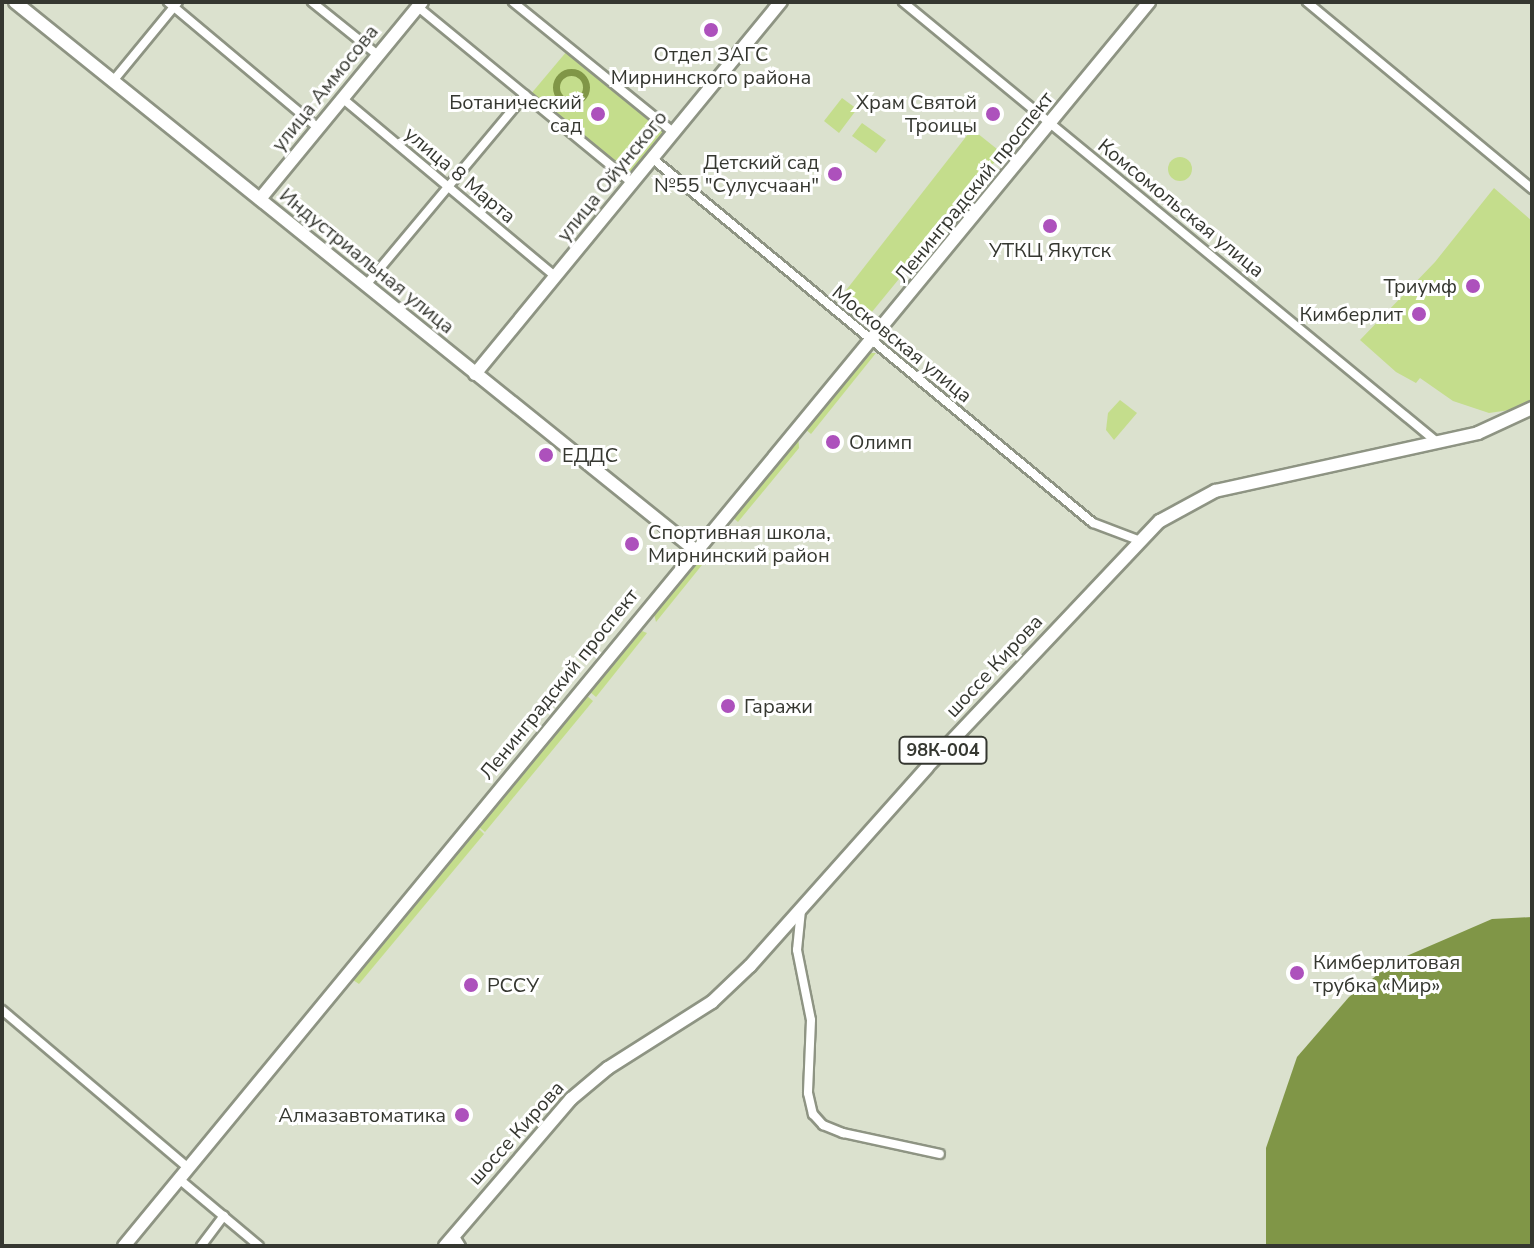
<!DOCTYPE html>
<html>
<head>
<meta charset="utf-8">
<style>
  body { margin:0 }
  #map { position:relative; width:1534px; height:1248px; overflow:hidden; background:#dbe1ce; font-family:"Nunito Sans",sans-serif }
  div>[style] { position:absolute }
  .green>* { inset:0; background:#c4dd8c }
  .round { border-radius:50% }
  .water>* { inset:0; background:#809647 }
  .canal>* { height:7px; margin:-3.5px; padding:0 3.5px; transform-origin:3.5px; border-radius:3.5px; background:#809647 }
  .canal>.ring { margin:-3.5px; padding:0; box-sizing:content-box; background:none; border:7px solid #809647; border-radius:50% }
  .roads { filter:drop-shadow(2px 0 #8e9483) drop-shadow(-2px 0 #8e9483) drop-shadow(0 2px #8e9483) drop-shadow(0 -2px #8e9483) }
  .minor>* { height:8px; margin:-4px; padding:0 4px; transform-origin:4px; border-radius:4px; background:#fff }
  .secondary>* { height:12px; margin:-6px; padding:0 6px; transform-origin:6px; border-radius:6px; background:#fff }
  .primary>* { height:12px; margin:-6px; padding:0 6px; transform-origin:6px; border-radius:6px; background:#fff }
  .dots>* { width:22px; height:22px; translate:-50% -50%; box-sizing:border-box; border:4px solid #fff; border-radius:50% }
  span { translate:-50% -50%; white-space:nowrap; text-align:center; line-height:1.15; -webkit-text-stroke:6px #fff; paint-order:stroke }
  .shield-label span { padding:2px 6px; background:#fff; border:2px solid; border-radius:6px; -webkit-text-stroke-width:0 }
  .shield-label { font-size:18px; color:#353730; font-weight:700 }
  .poi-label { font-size:20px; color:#353730 }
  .right { translate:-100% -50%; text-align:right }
  .left { translate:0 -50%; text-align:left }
  .street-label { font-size:20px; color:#353730 }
  .frame { position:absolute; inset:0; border:4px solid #353730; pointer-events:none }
</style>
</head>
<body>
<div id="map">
  <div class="green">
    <div style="clip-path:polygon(567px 51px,666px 132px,629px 177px,530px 95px)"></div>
    <div style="clip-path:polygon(842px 98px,857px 109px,839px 133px,824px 121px)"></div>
    <div style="clip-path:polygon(862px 123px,886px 140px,876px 153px,852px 136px)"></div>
    <div style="clip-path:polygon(972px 129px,1002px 153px,867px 318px,840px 298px)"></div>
    <div class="round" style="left:1168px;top:157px;width:24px;height:24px"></div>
    <div style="clip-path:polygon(1494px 188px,1532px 221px,1532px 399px,1517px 409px,1489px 413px,1453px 401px,1420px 378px,1416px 383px,1396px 372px,1360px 340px,1435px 262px)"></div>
    <div style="clip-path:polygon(868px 353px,876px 353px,811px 434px,805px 429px)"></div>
    <div style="clip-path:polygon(1120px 400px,1137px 413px,1114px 440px,1106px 430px,1108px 413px)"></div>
    <div style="clip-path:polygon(798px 434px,799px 448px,738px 522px,732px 517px)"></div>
    <div style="clip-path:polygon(697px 561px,702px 565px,656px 622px,654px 614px)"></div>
    <div style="clip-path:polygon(642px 631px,647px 633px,596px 697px,590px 692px)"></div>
    <div style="clip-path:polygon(586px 695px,593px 701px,485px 832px,479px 827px)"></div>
    <div style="clip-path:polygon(478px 828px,484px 834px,359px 984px,353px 980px)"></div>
  </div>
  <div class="water">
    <div style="clip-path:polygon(1532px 917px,1532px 1246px,1266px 1246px,1266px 1148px,1297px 1057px,1349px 997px,1395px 961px,1492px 919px)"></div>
  </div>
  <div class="canal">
    <div class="ring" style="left:556px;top:72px;width:23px;height:23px"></div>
  </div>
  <div class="roads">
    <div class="minor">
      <div style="left:168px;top:2px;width:196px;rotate:40deg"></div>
      <div style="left:312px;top:2px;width:85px;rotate:38.8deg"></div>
      <div style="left:513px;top:2px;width:206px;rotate:39.1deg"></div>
      <div style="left:903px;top:2px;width:692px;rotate:39.49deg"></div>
      <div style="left:1307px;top:2px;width:293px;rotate:39.7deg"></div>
      <div style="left:418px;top:7px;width:276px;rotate:39.4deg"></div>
      <div style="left:113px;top:81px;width:102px;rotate:-50.6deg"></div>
      <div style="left:342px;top:98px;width:279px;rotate:39.9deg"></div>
      <div style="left:653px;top:159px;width:571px;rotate:39.6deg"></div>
      <div style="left:1093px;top:523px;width:48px;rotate:20.7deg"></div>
      <div style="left:366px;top:285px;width:248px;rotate:-50.1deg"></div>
      <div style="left:801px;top:910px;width:40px;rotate:95.7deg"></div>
      <div style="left:797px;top:950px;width:71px;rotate:78.7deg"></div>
      <div style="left:811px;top:1020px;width:73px;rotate:92.4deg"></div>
      <div style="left:808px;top:1093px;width:22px;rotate:77deg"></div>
      <div style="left:813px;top:1114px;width:15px;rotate:48deg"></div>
      <div style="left:823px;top:1125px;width:22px;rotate:22deg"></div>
      <div style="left:843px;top:1133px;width:99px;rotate:12.2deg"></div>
      <div style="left:2px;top:1010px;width:244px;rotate:40.3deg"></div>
      <div style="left:179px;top:1179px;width:104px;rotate:39.9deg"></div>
      <div style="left:454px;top:1235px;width:13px;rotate:58deg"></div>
      <div style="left:201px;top:1246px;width:38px;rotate:-53deg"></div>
    </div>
    <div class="secondary">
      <div style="left:15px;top:2px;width:873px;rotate:38.86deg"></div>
      <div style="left:260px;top:199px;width:255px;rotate:-50.6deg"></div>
      <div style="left:475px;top:374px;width:482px;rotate:-50.6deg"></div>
      <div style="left:124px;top:1246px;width:1612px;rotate:-50.51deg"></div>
    </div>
    <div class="primary">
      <div style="left:445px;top:1246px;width:194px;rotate:-49.4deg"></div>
      <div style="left:571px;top:1099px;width:48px;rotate:-40deg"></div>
      <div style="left:608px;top:1068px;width:123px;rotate:-32.4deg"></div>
      <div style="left:712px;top:1002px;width:52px;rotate:-43.5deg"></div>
      <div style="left:750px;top:966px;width:266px;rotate:-48.3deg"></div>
      <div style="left:927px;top:767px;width:339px;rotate:-46.6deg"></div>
      <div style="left:1160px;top:521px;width:63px;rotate:-28.6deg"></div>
      <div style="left:1215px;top:491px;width:269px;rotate:-12.4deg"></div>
      <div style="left:1478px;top:433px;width:60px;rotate:-24.8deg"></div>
    </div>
  </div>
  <div class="dots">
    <div style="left:711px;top:30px;background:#ad51bc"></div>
    <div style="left:598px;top:114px;background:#ad51bc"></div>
    <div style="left:993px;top:114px;background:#ad51bc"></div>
    <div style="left:835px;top:174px;background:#ad51bc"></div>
    <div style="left:1050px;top:226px;background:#ad51bc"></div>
    <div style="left:1473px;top:286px;background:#ad51bc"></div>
    <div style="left:1419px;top:314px;background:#ad51bc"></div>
    <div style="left:833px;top:442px;background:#ad51bc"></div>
    <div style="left:546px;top:455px;background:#ad51bc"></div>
    <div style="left:632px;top:544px;background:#ad51bc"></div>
    <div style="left:728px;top:706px;background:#ad51bc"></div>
    <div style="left:1297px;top:973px;background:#ad51bc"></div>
    <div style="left:471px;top:985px;background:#ad51bc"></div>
    <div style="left:462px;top:1115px;background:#ad51bc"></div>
  </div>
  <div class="shield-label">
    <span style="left:943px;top:750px">98К-004</span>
  </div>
  <div class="poi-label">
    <span style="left:711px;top:66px">Отдел ЗАГС<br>Мирнинского района</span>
    <span class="right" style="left:582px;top:114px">Ботанический<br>сад</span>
    <span class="right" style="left:977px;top:114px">Храм Святой<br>Троицы</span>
    <span class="right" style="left:819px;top:174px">Детский сад<br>№55 "Сулусчаан"</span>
    <span style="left:1050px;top:250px">УТКЦ Якутск</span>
    <span class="right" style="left:1457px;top:286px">Триумф</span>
    <span class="right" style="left:1403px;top:314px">Кимберлит</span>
    <span class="left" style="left:849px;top:442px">Олимп</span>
    <span class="left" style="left:562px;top:455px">ЕДДС</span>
    <span class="left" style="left:648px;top:544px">Спортивная школа,<br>Мирнинский район</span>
    <span class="left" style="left:744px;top:706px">Гаражи</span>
    <span class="left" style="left:1313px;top:974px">Кимберлитовая<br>трубка «Мир»</span>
    <span class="left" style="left:487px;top:985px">РССУ</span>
    <span class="right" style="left:446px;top:1115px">Алмазавтоматика</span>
  </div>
  <div class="street-label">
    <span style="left:325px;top:88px;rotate:-51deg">улица Аммосова</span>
    <span style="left:460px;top:175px;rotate:40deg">улица 8 Марта</span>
    <span style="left:612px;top:176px;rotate:-51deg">улица Ойунского</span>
    <span style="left:974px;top:187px;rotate:-51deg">Ленинградский проспект</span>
    <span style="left:1181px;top:208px;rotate:39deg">Комсомольская улица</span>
    <span style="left:367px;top:261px;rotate:39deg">Индустриальная улица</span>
    <span style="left:902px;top:344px;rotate:39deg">Московская улица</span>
    <span style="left:994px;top:666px;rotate:-47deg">шоссе Кирова</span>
    <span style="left:559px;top:684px;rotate:-51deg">Ленинградский проспект</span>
    <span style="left:516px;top:1133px;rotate:-48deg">шоссе Кирова</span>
  </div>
  <div class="frame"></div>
</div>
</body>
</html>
